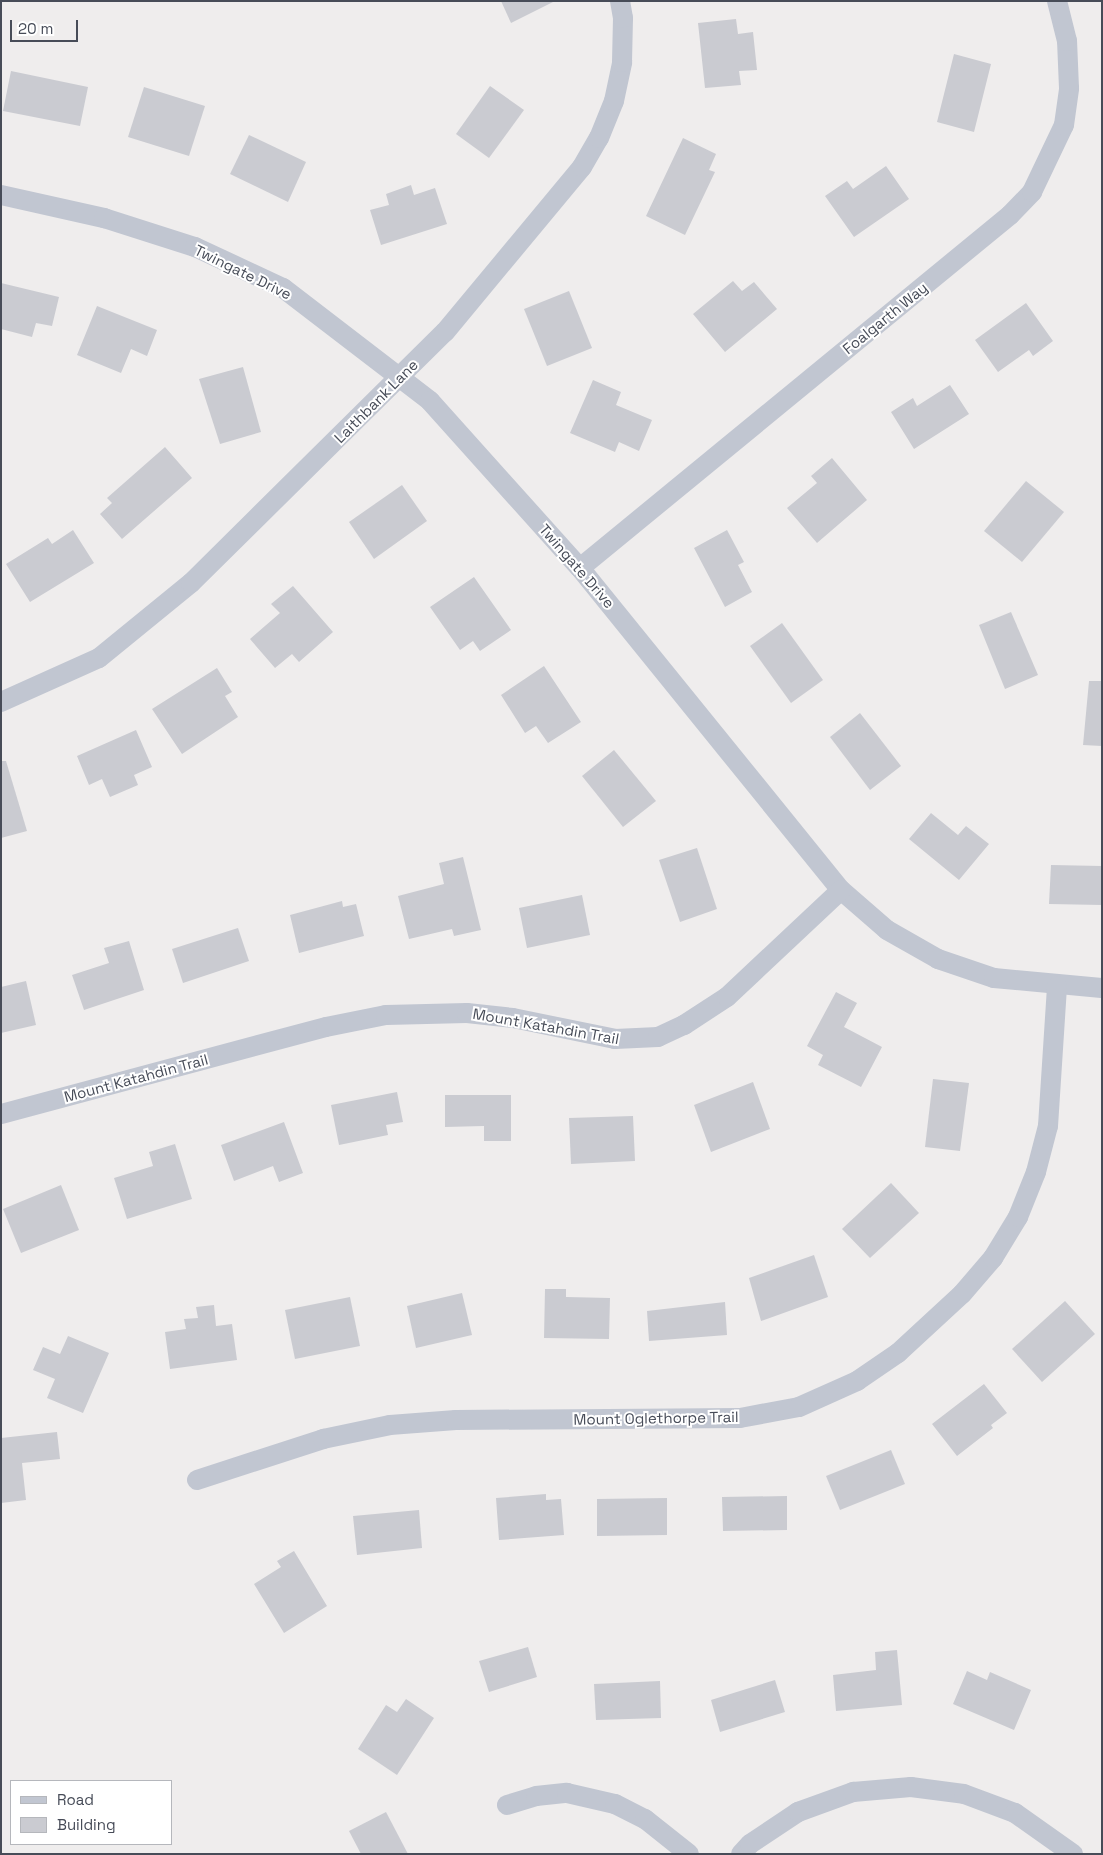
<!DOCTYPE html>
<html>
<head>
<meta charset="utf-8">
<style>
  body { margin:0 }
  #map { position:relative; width:1103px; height:1855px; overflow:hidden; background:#efeded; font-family:"Space Grotesk",sans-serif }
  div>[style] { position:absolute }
  .building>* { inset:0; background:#cacbd1 }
  .street>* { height:20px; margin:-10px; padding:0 10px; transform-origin:10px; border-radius:10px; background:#c1c6d1 }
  span { translate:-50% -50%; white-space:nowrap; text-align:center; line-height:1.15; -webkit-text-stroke:4px #fff; paint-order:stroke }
  .street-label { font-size:15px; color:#474c58 }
  .frame { position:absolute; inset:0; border:2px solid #474c58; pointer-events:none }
  .legend { position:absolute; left:10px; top:1780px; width:162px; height:65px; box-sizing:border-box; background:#fff; border:1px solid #b5b7bc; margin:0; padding:6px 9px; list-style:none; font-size:15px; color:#474c58 }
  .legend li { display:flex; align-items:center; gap:10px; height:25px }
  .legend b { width:25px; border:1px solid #b5b7bc }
  .scale { position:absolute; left:10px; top:20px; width:68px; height:22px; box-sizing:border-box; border:2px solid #474c58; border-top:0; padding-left:6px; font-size:15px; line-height:18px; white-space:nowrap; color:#474c58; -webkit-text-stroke:4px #fff; paint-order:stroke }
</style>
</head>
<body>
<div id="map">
  <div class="building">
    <div style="clip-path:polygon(501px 1px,555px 1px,511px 23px)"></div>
    <div style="clip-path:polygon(736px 19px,738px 34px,753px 32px,757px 70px,739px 71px,741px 85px,705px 88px,698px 23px)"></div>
    <div style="clip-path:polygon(954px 54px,991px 64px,974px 132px,937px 122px)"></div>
    <div style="clip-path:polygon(11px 71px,88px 87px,80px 126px,3px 111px)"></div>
    <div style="clip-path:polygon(490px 86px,524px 110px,489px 158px,456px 134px)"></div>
    <div style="clip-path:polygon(144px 87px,205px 106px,189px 156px,128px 137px)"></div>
    <div style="clip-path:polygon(249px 135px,306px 162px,288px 202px,230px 174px)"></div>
    <div style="clip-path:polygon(683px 138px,716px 154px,709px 170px,715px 172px,685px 235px,646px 216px)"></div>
    <div style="clip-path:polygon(886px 166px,909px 199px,854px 237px,825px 196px,847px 181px,853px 189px)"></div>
    <div style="clip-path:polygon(411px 185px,414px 195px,435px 188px,447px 224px,381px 245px,370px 210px,389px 205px,386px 194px)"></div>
    <div style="clip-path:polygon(733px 281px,742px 291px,754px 282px,777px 309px,725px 352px,693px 314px)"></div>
    <div style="clip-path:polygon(1px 283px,59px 297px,52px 326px,36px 323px,32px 337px,1px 329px)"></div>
    <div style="clip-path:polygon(569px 291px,592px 348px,547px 366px,524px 309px)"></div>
    <div style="clip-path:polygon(1026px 303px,1053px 341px,1033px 356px,1029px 350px,998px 372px,975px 340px)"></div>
    <div style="clip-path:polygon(97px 306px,157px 330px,147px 356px,131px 349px,121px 373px,77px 355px)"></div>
    <div style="clip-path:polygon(243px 367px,261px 432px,220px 444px,199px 379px)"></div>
    <div style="clip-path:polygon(593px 380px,621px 392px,616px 405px,652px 420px,639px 451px,619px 442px,615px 452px,570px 433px)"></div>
    <div style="clip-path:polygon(950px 385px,969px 414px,914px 449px,891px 412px,913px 398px,917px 406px)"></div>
    <div style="clip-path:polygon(165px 447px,192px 478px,122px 539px,100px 514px,112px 503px,107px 498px)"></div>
    <div style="clip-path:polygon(832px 458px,867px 500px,817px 543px,787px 508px,817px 483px,811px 476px)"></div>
    <div style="clip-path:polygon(1026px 481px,1064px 512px,1022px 562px,984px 531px)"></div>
    <div style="clip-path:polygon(402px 485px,427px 521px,374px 559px,349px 522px)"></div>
    <div style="clip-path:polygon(73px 530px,94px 563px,30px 602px,6px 564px,48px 538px,52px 544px)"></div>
    <div style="clip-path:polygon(727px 530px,744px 562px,738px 565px,752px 592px,725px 607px,694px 548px)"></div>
    <div style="clip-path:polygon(474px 577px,511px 630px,480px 651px,473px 641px,460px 650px,430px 607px)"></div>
    <div style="clip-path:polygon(293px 586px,333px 632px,299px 662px,292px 654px,275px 668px,250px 639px,280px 613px,271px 604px)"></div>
    <div style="clip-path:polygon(1011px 612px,1038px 675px,1005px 689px,979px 625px)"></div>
    <div style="clip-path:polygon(782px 623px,823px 680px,791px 703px,750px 646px)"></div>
    <div style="clip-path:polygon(544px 666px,581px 722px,548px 743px,536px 726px,525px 733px,501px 695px)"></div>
    <div style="clip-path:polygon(217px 668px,232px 692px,225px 696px,238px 717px,182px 754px,152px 709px)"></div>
    <div style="clip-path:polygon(1089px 681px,1102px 681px,1102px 746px,1083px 745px)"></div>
    <div style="clip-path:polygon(860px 713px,901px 766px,870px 790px,830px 737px)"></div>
    <div style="clip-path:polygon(136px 730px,152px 767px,134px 775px,138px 785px,110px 797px,102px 779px,89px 785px,77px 756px)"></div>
    <div style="clip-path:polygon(614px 750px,656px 801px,623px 827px,582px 776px)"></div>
    <div style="clip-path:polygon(1px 761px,6px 761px,27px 831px,1px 838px)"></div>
    <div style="clip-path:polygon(931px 813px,958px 835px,966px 826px,989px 844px,959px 880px,909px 839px)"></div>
    <div style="clip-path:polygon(697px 848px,717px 909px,680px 922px,659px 860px)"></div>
    <div style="clip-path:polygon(463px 857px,481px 930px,454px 936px,452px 929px,409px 939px,398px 896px,444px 884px,439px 863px)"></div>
    <div style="clip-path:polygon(1051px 865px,1102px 866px,1102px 905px,1049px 904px)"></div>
    <div style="clip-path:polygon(582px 895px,590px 935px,527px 948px,519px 908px)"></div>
    <div style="clip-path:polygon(342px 901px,343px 907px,356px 904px,364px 936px,299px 953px,290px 915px)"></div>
    <div style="clip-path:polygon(238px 928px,249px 961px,183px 983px,172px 949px)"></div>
    <div style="clip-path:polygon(129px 941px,144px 990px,84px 1010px,72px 975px,109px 963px,104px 948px)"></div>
    <div style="clip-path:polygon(26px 981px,36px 1025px,1px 1033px,1px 987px)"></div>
    <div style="clip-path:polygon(836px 992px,857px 1003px,844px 1027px,882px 1047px,861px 1087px,818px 1065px,823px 1055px,807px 1046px)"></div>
    <div style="clip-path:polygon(933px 1079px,969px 1083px,960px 1151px,925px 1147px)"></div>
    <div style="clip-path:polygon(753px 1082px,770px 1129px,711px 1152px,694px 1105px)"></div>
    <div style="clip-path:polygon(397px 1092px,403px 1122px,386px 1125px,388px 1135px,339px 1145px,331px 1105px)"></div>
    <div style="clip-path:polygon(445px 1095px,511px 1095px,511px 1141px,484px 1141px,484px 1126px,445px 1127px)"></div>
    <div style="clip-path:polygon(633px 1116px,635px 1161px,571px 1164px,569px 1118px)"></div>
    <div style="clip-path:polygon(284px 1122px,303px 1173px,279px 1182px,273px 1166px,234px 1181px,221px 1145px)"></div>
    <div style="clip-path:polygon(175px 1144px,192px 1199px,127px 1219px,114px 1178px,153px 1166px,149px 1152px)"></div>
    <div style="clip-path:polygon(891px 1183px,919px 1213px,870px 1258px,842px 1229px)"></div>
    <div style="clip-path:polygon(61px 1185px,79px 1230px,21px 1253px,3px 1209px)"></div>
    <div style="clip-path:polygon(814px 1255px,828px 1297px,761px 1321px,749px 1278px)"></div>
    <div style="clip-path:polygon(545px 1289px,566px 1289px,566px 1297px,610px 1298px,609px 1339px,544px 1338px)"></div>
    <div style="clip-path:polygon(462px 1293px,472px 1335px,416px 1348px,407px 1306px)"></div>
    <div style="clip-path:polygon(350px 1297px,360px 1346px,295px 1359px,285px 1310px)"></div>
    <div style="clip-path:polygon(1065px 1301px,1095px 1334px,1042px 1382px,1012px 1349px)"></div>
    <div style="clip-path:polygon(725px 1302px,727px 1335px,649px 1341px,647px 1311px)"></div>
    <div style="clip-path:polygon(214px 1305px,216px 1326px,232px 1324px,237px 1360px,170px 1369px,165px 1332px,186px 1329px,184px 1319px,198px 1318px,196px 1307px)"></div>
    <div style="clip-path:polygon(68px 1336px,109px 1353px,83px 1413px,47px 1398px,55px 1379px,33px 1370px,43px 1347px,60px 1354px)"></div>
    <div style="clip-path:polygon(984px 1384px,1007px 1413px,991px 1425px,993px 1428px,957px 1456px,932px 1424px)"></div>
    <div style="clip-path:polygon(57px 1432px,60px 1459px,22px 1463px,26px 1500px,1px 1503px,1px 1438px)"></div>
    <div style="clip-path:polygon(891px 1450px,905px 1484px,840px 1510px,826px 1476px)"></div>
    <div style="clip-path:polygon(546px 1494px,546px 1500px,561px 1499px,564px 1535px,499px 1540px,496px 1498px)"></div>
    <div style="clip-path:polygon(787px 1496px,787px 1530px,723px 1531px,722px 1497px)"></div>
    <div style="clip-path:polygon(667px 1498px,667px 1535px,597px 1536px,597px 1499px)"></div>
    <div style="clip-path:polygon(419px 1510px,422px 1548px,357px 1555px,353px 1516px)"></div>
    <div style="clip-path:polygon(294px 1551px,327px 1606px,284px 1633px,254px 1584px,281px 1567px,277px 1561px)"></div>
    <div style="clip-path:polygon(528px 1647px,537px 1677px,489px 1692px,479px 1661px)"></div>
    <div style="clip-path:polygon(897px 1650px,902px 1705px,836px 1711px,833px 1675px,876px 1670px,875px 1652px)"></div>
    <div style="clip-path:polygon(967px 1671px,987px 1680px,990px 1672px,1031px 1690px,1014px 1730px,953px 1704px)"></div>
    <div style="clip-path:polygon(775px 1680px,785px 1712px,720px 1732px,711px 1700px)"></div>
    <div style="clip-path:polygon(660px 1681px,661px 1718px,596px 1720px,594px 1684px)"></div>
    <div style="clip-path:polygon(406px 1699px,434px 1718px,397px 1775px,358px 1749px,386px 1705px,397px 1712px)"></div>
    <div style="clip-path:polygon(386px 1812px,408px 1854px,361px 1854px,349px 1831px)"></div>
  </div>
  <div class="street">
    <div style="left:1px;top:195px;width:106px;rotate:12.6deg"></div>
    <div style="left:104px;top:218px;width:96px;rotate:17.7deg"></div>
    <div style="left:195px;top:247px;width:97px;rotate:25deg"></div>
    <div style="left:283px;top:288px;width:185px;rotate:37.5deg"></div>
    <div style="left:430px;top:401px;width:224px;rotate:48.1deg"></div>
    <div style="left:580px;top:568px;width:414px;rotate:51deg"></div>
    <div style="left:841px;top:890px;width:61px;rotate:41deg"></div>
    <div style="left:887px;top:930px;width:59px;rotate:29.6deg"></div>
    <div style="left:938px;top:959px;width:59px;rotate:18.7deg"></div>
    <div style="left:994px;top:978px;width:108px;rotate:5.3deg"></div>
    <div style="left:580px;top:568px;width:556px;rotate:-39.38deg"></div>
    <div style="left:1010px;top:215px;width:32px;rotate:-46deg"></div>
    <div style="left:1032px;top:192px;width:74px;rotate:-64.5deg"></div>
    <div style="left:1064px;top:125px;width:37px;rotate:-82deg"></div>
    <div style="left:1069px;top:88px;width:47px;rotate:-92.4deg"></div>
    <div style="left:1067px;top:41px;width:41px;rotate:-104deg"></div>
    <div style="left:1px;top:702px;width:107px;rotate:-24.2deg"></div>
    <div style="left:99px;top:658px;width:119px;rotate:-39.2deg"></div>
    <div style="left:191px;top:583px;width:357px;rotate:-44.7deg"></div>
    <div style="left:445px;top:332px;width:214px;rotate:-50.3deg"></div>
    <div style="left:582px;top:167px;width:34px;rotate:-60deg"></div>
    <div style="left:599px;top:138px;width:40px;rotate:-68deg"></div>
    <div style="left:614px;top:101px;width:40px;rotate:-78deg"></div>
    <div style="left:622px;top:62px;width:44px;rotate:-88.7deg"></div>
    <div style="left:623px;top:18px;width:17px;rotate:-100deg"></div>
    <div style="left:1px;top:1114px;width:336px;rotate:-15deg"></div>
    <div style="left:326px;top:1027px;width:61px;rotate:-11.3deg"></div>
    <div style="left:386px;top:1015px;width:81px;rotate:-1.4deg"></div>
    <div style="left:467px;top:1013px;width:46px;rotate:6.2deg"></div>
    <div style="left:513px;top:1018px;width:104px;rotate:11.6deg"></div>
    <div style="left:615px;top:1039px;width:43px;rotate:-2.7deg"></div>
    <div style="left:658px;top:1037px;width:29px;rotate:-25deg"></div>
    <div style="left:684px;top:1025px;width:51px;rotate:-33.1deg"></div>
    <div style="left:727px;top:997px;width:156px;rotate:-43.2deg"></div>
    <div style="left:197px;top:1480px;width:133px;rotate:-18deg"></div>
    <div style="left:323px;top:1439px;width:68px;rotate:-11.8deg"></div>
    <div style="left:390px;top:1425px;width:66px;rotate:-4.3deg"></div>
    <div style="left:456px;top:1420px;width:284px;rotate:-0.4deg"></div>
    <div style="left:740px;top:1418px;width:60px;rotate:-10.6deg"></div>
    <div style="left:799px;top:1407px;width:64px;rotate:-24.1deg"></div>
    <div style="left:857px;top:1381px;width:50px;rotate:-34.3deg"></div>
    <div style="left:898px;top:1353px;width:87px;rotate:-42.7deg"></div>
    <div style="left:962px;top:1294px;width:48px;rotate:-49.3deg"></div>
    <div style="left:993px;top:1258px;width:48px;rotate:-58.6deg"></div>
    <div style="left:1018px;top:1217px;width:48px;rotate:-68.2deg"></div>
    <div style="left:1036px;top:1172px;width:48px;rotate:-75.4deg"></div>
    <div style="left:1048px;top:1126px;width:140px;rotate:-86.3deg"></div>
    <div style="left:507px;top:1805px;width:30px;rotate:-17deg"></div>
    <div style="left:536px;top:1796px;width:31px;rotate:-6deg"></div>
    <div style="left:567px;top:1793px;width:49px;rotate:12.9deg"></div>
    <div style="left:615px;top:1804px;width:34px;rotate:27deg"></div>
    <div style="left:645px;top:1819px;width:56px;rotate:38.5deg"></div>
    <div style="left:741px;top:1854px;width:13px;rotate:-48deg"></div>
    <div style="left:750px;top:1844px;width:58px;rotate:-33.7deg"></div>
    <div style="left:798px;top:1812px;width:59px;rotate:-20deg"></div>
    <div style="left:853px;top:1792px;width:58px;rotate:-4.9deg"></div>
    <div style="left:911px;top:1787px;width:53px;rotate:7.5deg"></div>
    <div style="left:964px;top:1794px;width:54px;rotate:20.4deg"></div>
    <div style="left:1015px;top:1813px;width:71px;rotate:35.3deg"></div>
  </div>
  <div class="street-label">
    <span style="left:243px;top:272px;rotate:26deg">Twingate Drive</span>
    <span style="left:885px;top:318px;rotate:-39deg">Foalgarth Way</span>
    <span style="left:376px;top:401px;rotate:-45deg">Laithbank Lane</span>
    <span style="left:577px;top:566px;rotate:49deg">Twingate Drive</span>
    <span style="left:546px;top:1026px;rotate:10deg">Mount Katahdin Trail</span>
    <span style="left:136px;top:1078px;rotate:-15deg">Mount Katahdin Trail</span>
    <span style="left:656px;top:1418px;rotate:-1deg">Mount Oglethorpe Trail</span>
  </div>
  <div class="frame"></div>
  <ul class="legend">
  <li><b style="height:6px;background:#c1c6d1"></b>Road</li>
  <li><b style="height:14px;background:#cacbd1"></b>Building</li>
  </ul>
  <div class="scale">20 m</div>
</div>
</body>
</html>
